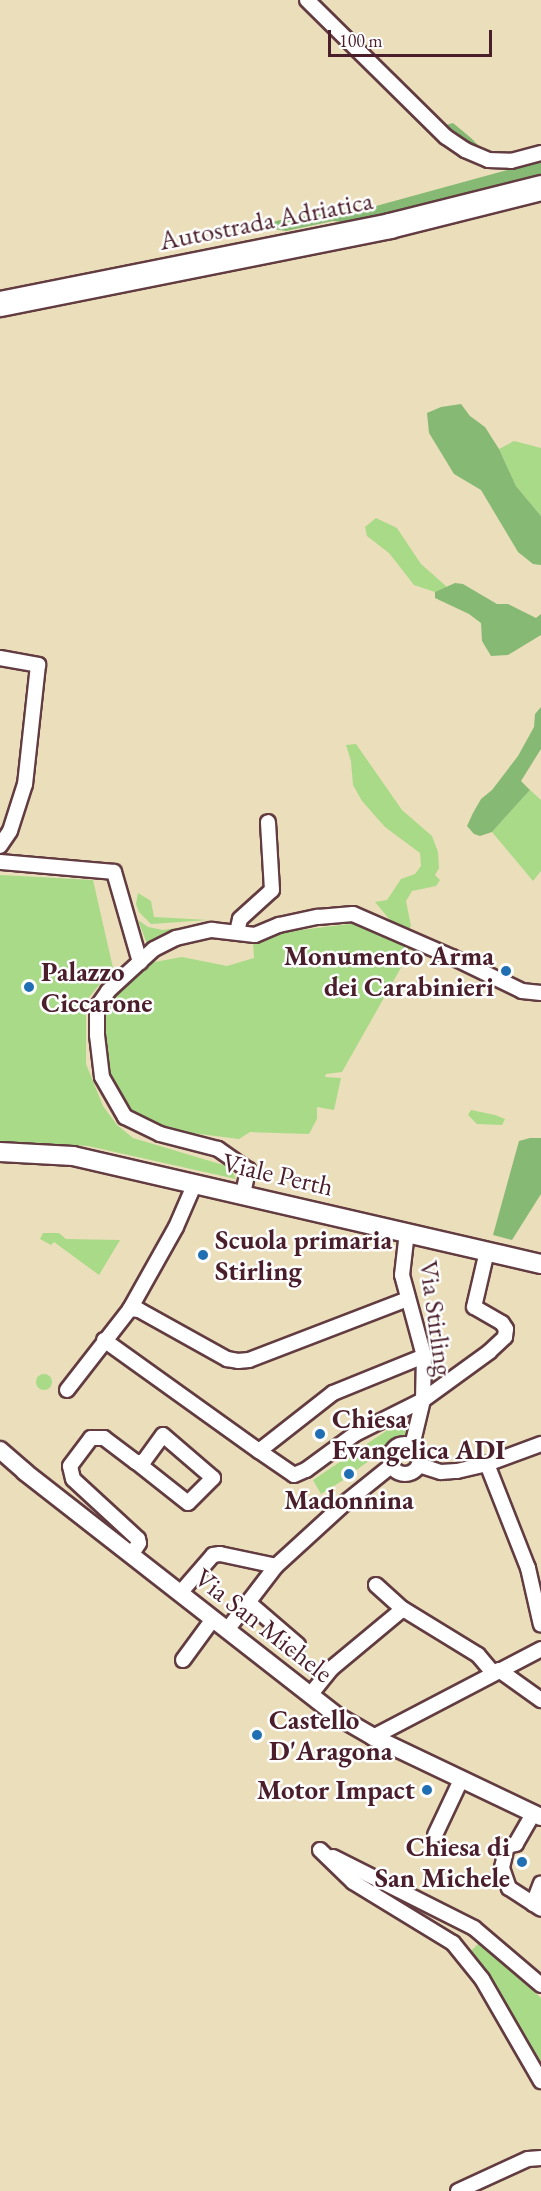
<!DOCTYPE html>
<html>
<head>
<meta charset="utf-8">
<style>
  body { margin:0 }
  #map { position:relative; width:541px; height:2191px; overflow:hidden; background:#ebdebb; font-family:"EB Garamond",serif }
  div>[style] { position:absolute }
  .green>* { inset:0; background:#a8da88 }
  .round { border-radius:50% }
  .forest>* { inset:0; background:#86ba74 }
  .roads { filter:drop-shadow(2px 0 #623c41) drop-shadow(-2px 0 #623c41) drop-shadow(0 2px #623c41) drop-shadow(0 -2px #623c41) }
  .minor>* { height:14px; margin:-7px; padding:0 7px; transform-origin:7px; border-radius:7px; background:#fff }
  .minor>.ring { margin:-7px; padding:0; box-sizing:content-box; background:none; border:14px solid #fff; border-radius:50% }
  .tertiary>* { height:16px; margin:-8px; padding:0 8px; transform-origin:8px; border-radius:8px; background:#fff }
  .secondary>* { height:18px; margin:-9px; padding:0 9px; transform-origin:9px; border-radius:9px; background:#fff }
  .motorway>* { height:24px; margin:-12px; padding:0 12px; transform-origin:12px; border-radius:12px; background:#fff }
  .dots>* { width:16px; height:16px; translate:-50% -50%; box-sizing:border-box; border:3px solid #fff; border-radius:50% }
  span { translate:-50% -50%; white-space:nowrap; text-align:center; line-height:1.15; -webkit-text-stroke:5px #fff; paint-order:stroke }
  .street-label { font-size:27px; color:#4a1f2b }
  .poi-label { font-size:27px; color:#4a1f2b; font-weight:700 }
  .right { translate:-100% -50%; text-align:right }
  .left { translate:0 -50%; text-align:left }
  .scale { position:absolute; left:328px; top:30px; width:164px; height:27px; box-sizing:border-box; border:3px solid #4a1f2b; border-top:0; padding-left:8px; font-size:18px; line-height:21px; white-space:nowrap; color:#4a1f2b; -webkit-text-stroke:4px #fff; paint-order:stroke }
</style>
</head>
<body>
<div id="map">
  <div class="green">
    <div style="clip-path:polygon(514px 441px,541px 448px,541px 516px,516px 486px,499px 449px)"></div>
    <div style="clip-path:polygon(376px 518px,397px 528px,421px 564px,447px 587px,435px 592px,414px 585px,389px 553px,367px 536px,365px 527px)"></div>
    <div style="clip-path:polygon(356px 744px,402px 810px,432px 836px,438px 852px,439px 868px,435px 875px,440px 880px,436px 886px,412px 891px,406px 901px,411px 926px,408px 931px,395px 926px,375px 902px,387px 900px,401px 879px,415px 874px,421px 866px,420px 853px,385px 827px,362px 801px,353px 785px,351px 761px,346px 745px)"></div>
    <div style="clip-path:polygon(530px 790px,541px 800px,541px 871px,533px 881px,492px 832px)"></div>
    <div style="clip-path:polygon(0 875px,93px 880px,113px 968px,86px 1001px,86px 1064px,103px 1106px,117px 1125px,133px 1138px,230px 1167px,236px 1179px,88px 1146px,0 1141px)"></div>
    <div style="clip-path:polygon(138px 893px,151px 901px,154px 917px,208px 920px,151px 924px,139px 912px,136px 904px)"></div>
    <div style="clip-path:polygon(138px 920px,148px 927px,163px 930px,210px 923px,210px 926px,152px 945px,147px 944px)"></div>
    <div style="clip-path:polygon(358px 923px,411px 950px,342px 1072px,326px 1074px,325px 1077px,341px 1078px,334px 1110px,317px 1107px,317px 1119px,309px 1134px,250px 1132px,239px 1139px,160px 1129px,129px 1112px,113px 1089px,106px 1052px,105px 1013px,118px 989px,149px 963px,182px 957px,227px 966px,254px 958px,253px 942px,284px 932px)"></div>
    <div style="clip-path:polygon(471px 1110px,495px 1115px,505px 1119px,502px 1125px,477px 1124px,468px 1115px)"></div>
    <div style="clip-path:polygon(43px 1233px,59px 1233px,66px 1239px,120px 1240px,99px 1275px,54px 1242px,51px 1245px,40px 1239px)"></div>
    <div class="round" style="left:36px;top:1374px;width:16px;height:16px"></div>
    <div style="clip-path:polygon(401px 1421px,407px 1426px,405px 1435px,355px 1471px,348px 1471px,345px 1479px,321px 1494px,313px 1480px)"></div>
    <div style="clip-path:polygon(479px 1943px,541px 1998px,541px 2070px,471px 1951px)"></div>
  </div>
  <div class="forest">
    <div style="clip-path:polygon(453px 123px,471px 138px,488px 155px,452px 138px,445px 131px,446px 125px)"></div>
    <div style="clip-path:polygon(541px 158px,541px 174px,502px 186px,353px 223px,333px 221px,286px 231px,273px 229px,273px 222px,280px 220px,376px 206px,511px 169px)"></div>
    <div style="clip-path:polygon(461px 404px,470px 416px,485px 427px,499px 449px,516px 486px,541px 516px,541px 565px,533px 564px,518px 552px,481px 490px,454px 474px,429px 433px,427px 413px,441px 407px)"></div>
    <div style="clip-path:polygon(455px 583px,463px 584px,497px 604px,508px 604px,536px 618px,541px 614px,541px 635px,508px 655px,491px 656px,482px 641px,481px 623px,469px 614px,435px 598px,435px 592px)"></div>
    <div style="clip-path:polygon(541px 707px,541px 749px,521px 781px,530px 790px,492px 832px,480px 836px,474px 834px,467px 826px,473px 813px,481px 799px,492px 790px,518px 756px,534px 727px,535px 714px)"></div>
    <div style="clip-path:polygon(530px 1138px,541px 1138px,541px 1194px,512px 1240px,493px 1235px,519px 1141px)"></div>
  </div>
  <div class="roads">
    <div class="minor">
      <div style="left:307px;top:0;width:195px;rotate:44.6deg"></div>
      <div style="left:446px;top:137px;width:23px;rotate:34deg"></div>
      <div style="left:465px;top:150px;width:25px;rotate:23deg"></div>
      <div style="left:488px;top:160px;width:23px;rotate:2deg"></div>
      <div style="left:511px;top:161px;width:31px;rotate:-15deg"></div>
      <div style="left:0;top:658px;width:39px;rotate:10deg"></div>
      <div style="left:38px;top:665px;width:120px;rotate:96.2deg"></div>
      <div style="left:25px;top:784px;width:49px;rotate:107.7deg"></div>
      <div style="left:10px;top:831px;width:18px;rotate:124deg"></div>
      <div style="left:0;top:862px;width:114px;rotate:5deg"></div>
      <div style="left:114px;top:872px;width:94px;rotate:73.9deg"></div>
      <div style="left:237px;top:932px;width:13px;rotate:-77deg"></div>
      <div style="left:240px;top:919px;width:43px;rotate:-42.2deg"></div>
      <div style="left:272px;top:890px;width:68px;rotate:-93.4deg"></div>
      <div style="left:243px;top:1194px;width:25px;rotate:-78deg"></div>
      <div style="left:248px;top:1170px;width:37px;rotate:-145deg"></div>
      <div style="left:218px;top:1149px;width:60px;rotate:-165.5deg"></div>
      <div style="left:160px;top:1134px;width:39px;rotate:-154deg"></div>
      <div style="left:125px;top:1117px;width:46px;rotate:-119.9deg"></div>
      <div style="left:102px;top:1077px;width:42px;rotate:-96.8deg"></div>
      <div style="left:97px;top:1035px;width:28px;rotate:-90deg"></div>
      <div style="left:97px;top:1007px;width:19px;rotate:-55deg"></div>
      <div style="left:108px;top:991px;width:62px;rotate:-42.4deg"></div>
      <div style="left:154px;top:949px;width:25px;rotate:-27deg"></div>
      <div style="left:176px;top:938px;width:37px;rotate:-13deg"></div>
      <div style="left:212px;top:930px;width:43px;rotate:6.6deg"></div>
      <div style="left:255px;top:935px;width:26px;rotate:-23deg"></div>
      <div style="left:279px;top:925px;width:40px;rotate:-12deg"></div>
      <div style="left:318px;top:917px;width:35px;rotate:-5deg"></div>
      <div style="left:353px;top:914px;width:108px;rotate:23.5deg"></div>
      <div style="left:452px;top:957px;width:78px;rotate:25.9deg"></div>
      <div style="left:522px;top:991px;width:19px;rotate:6deg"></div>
      <div style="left:407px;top:1232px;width:43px;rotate:96.6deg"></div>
      <div style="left:402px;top:1275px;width:84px;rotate:74.8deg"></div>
      <div style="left:424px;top:1356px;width:44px;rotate:91.3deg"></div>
      <div style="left:423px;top:1400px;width:47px;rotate:103.4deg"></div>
      <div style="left:130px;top:1309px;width:94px;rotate:-60.7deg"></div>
      <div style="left:176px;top:1227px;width:48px;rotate:-66.6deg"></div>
      <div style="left:104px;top:1340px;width:191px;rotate:35.6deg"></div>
      <div style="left:259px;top:1451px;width:94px;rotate:-38.1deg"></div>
      <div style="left:333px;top:1393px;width:98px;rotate:-22.1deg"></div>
      <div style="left:67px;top:1390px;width:103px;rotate:-52.1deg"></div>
      <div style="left:130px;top:1309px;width:9px;rotate:6deg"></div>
      <div style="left:139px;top:1310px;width:101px;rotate:29.1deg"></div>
      <div style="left:227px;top:1359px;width:11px;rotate:10deg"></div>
      <div style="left:238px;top:1361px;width:11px;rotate:-5deg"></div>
      <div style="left:249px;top:1360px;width:170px;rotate:-21deg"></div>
      <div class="ring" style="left:390px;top:1444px;width:16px;height:16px"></div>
      <div style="left:259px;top:1451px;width:42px;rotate:34.4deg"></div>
      <div style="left:294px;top:1475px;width:13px;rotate:-23deg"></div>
      <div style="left:306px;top:1470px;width:61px;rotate:-36.3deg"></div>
      <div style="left:355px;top:1434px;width:76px;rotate:-26.6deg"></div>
      <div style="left:423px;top:1400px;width:82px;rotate:-36deg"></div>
      <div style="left:489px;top:1352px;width:22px;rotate:-43deg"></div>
      <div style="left:505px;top:1337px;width:8px;rotate:-83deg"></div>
      <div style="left:506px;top:1329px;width:7px;rotate:-124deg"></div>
      <div style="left:502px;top:1323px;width:32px;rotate:-150deg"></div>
      <div style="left:474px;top:1307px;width:57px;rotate:-76.9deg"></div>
      <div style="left:487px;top:1464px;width:112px;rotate:68.5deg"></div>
      <div style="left:528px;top:1568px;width:58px;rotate:77.2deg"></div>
      <div style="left:419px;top:1465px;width:23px;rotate:18deg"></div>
      <div style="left:441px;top:1472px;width:16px;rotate:-4deg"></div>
      <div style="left:457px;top:1471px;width:31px;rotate:-13deg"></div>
      <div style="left:487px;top:1464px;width:58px;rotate:-20.3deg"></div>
      <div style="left:131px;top:1555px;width:14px;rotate:-56deg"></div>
      <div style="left:139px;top:1543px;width:4px;rotate:-104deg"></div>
      <div style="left:138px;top:1539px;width:88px;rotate:-137.3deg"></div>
      <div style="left:73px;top:1479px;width:13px;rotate:-103deg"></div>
      <div style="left:70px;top:1466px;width:35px;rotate:-53deg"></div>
      <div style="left:91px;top:1438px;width:13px"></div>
      <div style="left:104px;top:1438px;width:40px;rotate:37deg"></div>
      <div style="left:136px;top:1462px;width:4px"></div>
      <div style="left:140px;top:1462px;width:4px;rotate:-14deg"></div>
      <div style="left:144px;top:1461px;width:32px;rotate:-54deg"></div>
      <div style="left:163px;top:1435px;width:66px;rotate:40.7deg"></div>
      <div style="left:213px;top:1478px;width:35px;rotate:135deg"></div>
      <div style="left:188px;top:1503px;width:66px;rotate:-141.7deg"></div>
      <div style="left:376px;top:1585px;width:36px;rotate:42deg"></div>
      <div style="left:403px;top:1609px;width:88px;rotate:31.5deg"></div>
      <div style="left:478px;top:1655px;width:23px;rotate:50deg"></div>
      <div style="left:181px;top:1592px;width:49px;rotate:-49.1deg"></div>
      <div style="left:213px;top:1555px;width:7px;rotate:-8deg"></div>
      <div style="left:220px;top:1554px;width:57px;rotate:12.1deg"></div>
      <div style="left:276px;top:1566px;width:93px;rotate:-42.4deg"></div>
      <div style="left:345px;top:1503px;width:59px;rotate:-38.8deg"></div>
      <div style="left:248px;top:1602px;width:66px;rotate:40.7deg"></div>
      <div style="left:227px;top:1630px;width:81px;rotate:-52.6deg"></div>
      <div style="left:183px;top:1660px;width:51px;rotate:-53.8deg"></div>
      <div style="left:499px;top:1670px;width:52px;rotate:35.5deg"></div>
      <div style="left:310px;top:1695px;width:35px;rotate:-51deg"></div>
      <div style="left:332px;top:1668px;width:92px;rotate:-39.7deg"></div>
      <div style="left:373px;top:1737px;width:190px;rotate:-27.6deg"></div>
      <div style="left:533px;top:1814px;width:34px;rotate:120deg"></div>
      <div style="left:516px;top:1844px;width:9px;rotate:167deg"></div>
      <div style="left:507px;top:1846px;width:23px;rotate:103deg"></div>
      <div style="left:502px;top:1868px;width:21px;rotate:71deg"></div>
      <div style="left:509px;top:1888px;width:38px;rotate:33deg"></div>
      <div style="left:435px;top:1835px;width:61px;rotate:-64.7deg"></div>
      <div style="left:320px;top:1850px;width:46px;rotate:44.1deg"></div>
      <div style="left:353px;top:1882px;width:117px;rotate:31.4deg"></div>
      <div style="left:453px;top:1943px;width:46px;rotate:51.1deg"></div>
      <div style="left:482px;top:1979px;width:118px;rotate:60deg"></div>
      <div style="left:333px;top:1857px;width:158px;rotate:26.7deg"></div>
      <div style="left:474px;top:1928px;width:88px;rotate:40.4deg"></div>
      <div style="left:533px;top:1904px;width:22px;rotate:-69deg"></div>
      <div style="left:458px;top:2191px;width:77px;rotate:-24.6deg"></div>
      <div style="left:528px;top:2159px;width:13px;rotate:-4deg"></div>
    </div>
    <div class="tertiary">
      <div style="left:0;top:1450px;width:33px;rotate:41deg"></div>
      <div style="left:25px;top:1472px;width:398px;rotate:38deg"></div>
      <div style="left:339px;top:1717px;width:39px;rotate:30deg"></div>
      <div style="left:373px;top:1737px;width:186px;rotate:25.5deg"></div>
    </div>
    <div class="secondary">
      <div style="left:0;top:1152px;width:73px;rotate:3.1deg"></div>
      <div style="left:73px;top:1156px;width:480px;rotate:13deg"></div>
    </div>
    <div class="motorway">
      <div style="left:0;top:304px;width:398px;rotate:-11.3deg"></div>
      <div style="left:390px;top:226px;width:156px;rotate:-14.1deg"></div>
    </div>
  </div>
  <div class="dots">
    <div style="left:506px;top:971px;background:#1f6fb2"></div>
    <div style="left:29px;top:987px;background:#1f6fb2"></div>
    <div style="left:203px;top:1255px;background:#1f6fb2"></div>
    <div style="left:320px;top:1434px;background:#1f6fb2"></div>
    <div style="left:349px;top:1474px;background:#1f6fb2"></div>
    <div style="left:257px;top:1735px;background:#1f6fb2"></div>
    <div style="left:427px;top:1790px;background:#1f6fb2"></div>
    <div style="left:522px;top:1862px;background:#1f6fb2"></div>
  </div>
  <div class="street-label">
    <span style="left:266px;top:220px;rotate:-11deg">Autostrada Adriatica</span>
    <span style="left:278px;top:1174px;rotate:13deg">Viale Perth</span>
    <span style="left:437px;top:1318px;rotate:82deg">Via Stirling</span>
    <span style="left:264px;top:1625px;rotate:38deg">Via San Michele</span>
  </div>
  <div class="poi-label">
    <span class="right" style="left:494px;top:971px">Monumento Arma<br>dei Carabinieri</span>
    <span class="left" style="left:41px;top:987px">Palazzo<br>Ciccarone</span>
    <span class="left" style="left:215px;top:1255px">Scuola primaria<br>Stirling</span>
    <span class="left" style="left:332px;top:1434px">Chiesa<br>Evangelica ADI</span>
    <span style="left:349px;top:1500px">Madonnina</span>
    <span class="left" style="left:269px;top:1735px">Castello<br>D'Aragona</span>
    <span class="right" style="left:415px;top:1790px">Motor Impact</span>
    <span class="right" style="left:510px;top:1862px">Chiesa di<br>San Michele</span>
  </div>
  <div class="scale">100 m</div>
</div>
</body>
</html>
